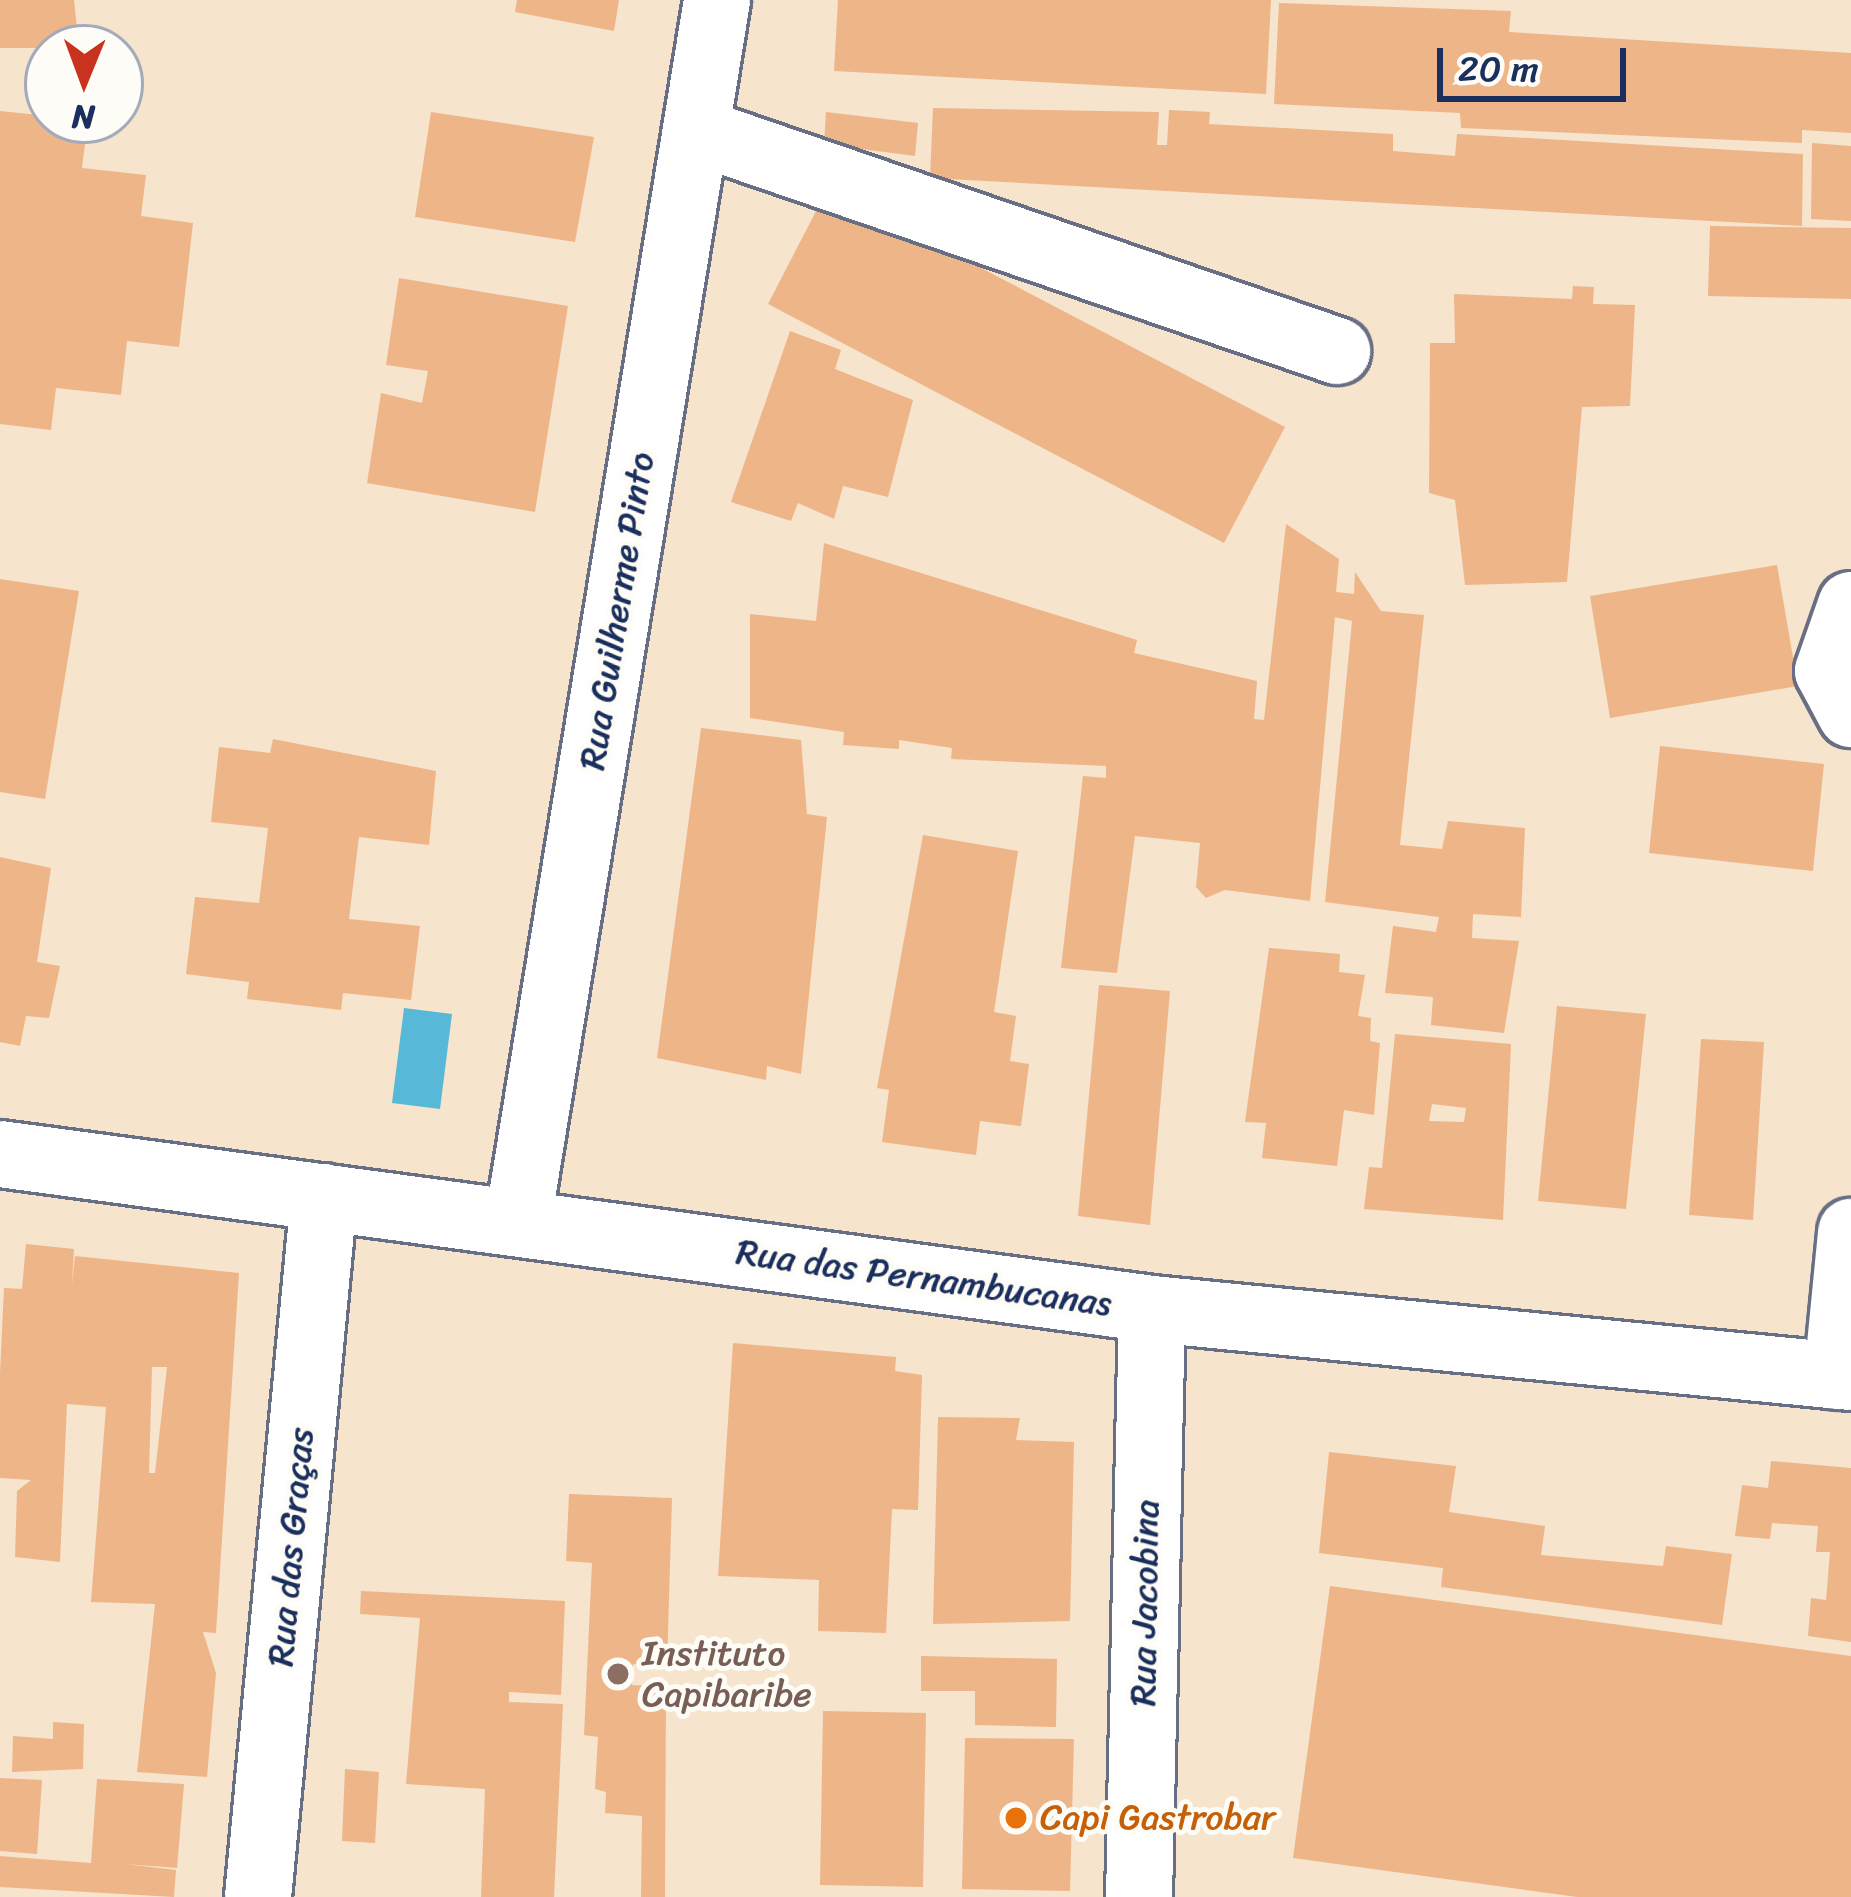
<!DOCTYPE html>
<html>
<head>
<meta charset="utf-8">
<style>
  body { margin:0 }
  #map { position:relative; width:1851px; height:1897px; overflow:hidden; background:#f6e4cc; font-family:Sriracha,sans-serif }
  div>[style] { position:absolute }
  .water>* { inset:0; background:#58b8d7 }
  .building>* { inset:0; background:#eeb589 }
  .roads { filter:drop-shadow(3px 0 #686e84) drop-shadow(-3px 0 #686e84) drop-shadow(0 3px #686e84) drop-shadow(0 -3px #686e84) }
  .minor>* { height:66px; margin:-33px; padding:0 33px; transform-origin:33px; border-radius:33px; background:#fff }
  .dots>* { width:33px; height:33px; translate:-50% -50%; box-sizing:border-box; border:6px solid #fdfcf7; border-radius:50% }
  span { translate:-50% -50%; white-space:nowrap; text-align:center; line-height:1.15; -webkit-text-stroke:10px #fdfcf7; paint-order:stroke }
  .street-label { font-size:36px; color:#1b2f5e }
  .education-label { font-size:36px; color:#785e54 }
  .left { translate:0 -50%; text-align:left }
  .food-label { font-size:36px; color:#c56008 }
  .north { position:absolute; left:24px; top:24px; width:120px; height:120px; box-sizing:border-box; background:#fdfcf7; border:3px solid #a3aaba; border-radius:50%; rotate:181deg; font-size:33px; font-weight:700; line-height:48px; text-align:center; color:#1b2f5e }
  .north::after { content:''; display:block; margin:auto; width:42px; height:54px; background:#c8321e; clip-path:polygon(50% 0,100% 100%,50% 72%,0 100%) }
  .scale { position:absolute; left:1437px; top:48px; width:189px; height:54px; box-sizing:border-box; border:6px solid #1b2f5e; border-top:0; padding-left:15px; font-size:36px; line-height:42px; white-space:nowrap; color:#1b2f5e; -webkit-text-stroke:9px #fdfcf7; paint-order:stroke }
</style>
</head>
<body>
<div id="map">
  <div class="water">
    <div style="clip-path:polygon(404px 1008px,452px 1014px,440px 1109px,392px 1103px)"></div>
  </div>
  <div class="building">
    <div style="clip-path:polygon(0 0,74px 0,79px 48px,0 48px)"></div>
    <div style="clip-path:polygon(517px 0,619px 0,614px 31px,515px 12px)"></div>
    <div style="clip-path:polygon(838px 0,1271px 0,1266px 94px,834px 71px)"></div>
    <div style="clip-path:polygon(1279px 3px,1511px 11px,1509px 32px,1851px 53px,1851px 133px,1802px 130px,1802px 143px,1461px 128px,1460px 113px,1274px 104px)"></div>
    <div style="clip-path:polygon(933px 108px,1159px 112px,1157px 145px,1167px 145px,1169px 110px,1210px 112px,1209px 124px,1393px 134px,1393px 151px,1455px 156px,1457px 134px,1803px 154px,1802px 226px,930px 178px)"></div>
    <div style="clip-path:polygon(0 111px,88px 120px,82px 168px,146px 175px,141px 216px,193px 223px,179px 347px,127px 341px,121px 395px,56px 388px,51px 430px,0 424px)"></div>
    <div style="clip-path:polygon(431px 112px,594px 137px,575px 242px,415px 217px)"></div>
    <div style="clip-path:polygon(826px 112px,918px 123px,915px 156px,824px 144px)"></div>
    <div style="clip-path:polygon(1812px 143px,1851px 146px,1851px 221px,1811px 219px)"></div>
    <div style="clip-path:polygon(828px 188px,1285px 427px,1224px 543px,768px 304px)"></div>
    <div style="clip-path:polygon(1710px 226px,1851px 228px,1851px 299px,1708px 296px)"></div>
    <div style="clip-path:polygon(399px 278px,568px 306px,535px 512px,367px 483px,381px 393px,422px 403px,428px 371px,386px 365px)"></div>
    <div style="clip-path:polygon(1573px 286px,1594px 287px,1593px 304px,1635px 305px,1630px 406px,1582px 407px,1567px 582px,1465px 585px,1455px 500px,1429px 493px,1430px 343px,1455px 343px,1454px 294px,1572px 299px)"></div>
    <div style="clip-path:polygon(790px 331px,841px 350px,835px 369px,913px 400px,888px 497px,843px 486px,834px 519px,798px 503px,791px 521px,731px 502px)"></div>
    <div style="clip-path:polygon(1286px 524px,1339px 559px,1336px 592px,1354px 594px,1355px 572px,1381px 611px,1424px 615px,1400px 845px,1442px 849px,1448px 821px,1525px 828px,1521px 917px,1473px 914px,1472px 938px,1519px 941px,1504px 1033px,1431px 1025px,1433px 997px,1385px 993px,1393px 926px,1436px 932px,1439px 917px,1325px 902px,1352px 621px,1335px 617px,1310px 901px,1225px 890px,1206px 898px,1196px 887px,1200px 843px,1135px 836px,1117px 973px,1061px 968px,1083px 776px,1106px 778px,1106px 766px,951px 759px,952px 748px,899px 740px,899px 749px,843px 745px,844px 732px,750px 718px,750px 614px,816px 621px,824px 543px,1137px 640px,1134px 653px,1257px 681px,1254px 719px,1264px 720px)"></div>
    <div style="clip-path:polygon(1777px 565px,1798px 686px,1610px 718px,1590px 596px)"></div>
    <div style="clip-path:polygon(0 579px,79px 591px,45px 799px,0 792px)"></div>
    <div style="clip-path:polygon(701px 728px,801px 740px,807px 814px,827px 817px,801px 1074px,767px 1066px,766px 1080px,657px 1058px)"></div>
    <div style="clip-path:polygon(273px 739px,436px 771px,429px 845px,359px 837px,349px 919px,420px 926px,411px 1000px,343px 993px,341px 1010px,247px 999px,249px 982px,186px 974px,195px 897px,259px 903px,268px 828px,211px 822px,219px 747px,270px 753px)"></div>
    <div style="clip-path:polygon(1660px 746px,1824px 764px,1813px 871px,1649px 853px)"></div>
    <div style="clip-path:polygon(923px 835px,1018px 851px,994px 1012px,1016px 1016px,1010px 1061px,1029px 1064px,1021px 1126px,980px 1121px,976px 1155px,882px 1142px,889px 1090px,877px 1088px)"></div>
    <div style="clip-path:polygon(0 857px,51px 868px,37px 962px,60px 966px,49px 1018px,26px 1016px,20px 1046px,0 1042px)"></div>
    <div style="clip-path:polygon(1269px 948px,1340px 954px,1339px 972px,1365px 975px,1358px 1016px,1371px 1018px,1370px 1041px,1380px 1043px,1374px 1115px,1344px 1110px,1337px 1166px,1262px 1158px,1266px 1123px,1245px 1122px)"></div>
    <div style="clip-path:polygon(1099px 985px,1170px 991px,1150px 1225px,1078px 1216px)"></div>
    <div style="clip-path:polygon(1557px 1006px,1646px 1014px,1626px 1209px,1538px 1201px)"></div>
    <div style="clip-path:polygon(evenodd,1395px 1034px,1511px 1044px,1503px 1220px,1364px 1209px,1369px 1167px,1382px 1168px,1395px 1034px,1432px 1104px,1466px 1108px,1464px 1122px,1429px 1121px,1432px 1104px)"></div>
    <div style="clip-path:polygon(1701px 1039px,1764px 1042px,1753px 1220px,1689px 1215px)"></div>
    <div style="clip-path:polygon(evenodd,26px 1244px,74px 1249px,72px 1285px,75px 1256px,239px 1273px,216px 1633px,203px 1632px,216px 1673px,207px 1777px,137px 1772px,155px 1604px,91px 1602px,106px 1407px,67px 1404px,60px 1562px,15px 1557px,17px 1491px,31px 1480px,0 1478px,0 1373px,4px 1288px,22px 1289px,26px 1244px,152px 1367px,167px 1367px,155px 1473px,149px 1473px,152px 1367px)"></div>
    <div style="clip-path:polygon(733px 1343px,896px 1357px,895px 1371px,922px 1375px,918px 1510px,892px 1509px,886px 1633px,818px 1631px,819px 1580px,718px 1576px)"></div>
    <div style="clip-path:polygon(938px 1417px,1020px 1418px,1016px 1440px,1074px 1442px,1070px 1621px,933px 1624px)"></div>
    <div style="clip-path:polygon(1329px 1452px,1456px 1466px,1449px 1512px,1545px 1526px,1541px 1555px,1663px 1566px,1666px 1546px,1732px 1554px,1722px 1625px,1441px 1587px,1443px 1568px,1319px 1553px)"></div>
    <div style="clip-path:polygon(1771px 1461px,1851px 1468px,1851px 1642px,1808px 1636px,1811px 1598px,1826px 1600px,1830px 1552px,1816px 1552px,1818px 1526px,1772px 1523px,1770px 1539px,1735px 1536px,1742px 1485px,1768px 1488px)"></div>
    <div style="clip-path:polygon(569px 1494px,672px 1498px,667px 1667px,633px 1664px,632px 1685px,666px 1687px,665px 1897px,641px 1897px,642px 1816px,605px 1813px,606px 1792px,595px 1789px,598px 1737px,584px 1735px,592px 1563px,566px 1561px)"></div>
    <div style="clip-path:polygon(1330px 1586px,1851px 1656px,1851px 1897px,1577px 1897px,1293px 1858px)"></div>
    <div style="clip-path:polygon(361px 1591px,565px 1601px,561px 1695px,509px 1692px,509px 1702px,563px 1704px,554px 1897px,481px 1897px,485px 1789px,406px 1784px,420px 1618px,360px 1614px)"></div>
    <div style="clip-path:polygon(921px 1656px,1057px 1659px,1056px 1727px,975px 1725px,975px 1691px,921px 1691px)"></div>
    <div style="clip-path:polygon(823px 1711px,926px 1713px,923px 1887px,820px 1885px)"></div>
    <div style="clip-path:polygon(53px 1722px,84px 1724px,83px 1769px,12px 1772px,13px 1736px,53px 1739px)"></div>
    <div style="clip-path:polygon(965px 1738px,1074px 1739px,1070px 1891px,962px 1889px)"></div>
    <div style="clip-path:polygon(345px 1769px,379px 1772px,375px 1843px,342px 1841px)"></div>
    <div style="clip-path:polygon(0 1778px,42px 1780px,37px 1854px,0 1851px)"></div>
    <div style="clip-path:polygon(97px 1779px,184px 1784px,177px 1868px,125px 1864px,176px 1870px,174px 1897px,0 1887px,0 1856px,91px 1863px)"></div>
  </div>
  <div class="roads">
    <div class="minor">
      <div style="left:696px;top:131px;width:678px;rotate:18.94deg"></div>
      <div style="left:1851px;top:605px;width:70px;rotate:109.2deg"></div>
      <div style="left:1828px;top:671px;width:49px;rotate:61.9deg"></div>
      <div style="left:0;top:1154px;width:1162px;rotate:7.66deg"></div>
      <div style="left:1152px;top:1309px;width:702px;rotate:5.56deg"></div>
      <div style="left:518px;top:1221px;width:1237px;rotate:-80.74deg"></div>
      <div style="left:1837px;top:1376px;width:145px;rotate:-84.4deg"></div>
      <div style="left:258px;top:1897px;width:703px;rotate:-84.61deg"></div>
      <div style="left:1139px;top:1897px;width:588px;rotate:-88.73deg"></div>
    </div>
  </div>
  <div class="dots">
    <div style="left:618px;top:1674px;background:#8d6e63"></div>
    <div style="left:1016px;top:1818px;background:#e8710a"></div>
  </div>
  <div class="street-label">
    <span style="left:617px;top:611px;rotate:-81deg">Rua Guilherme Pinto</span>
    <span style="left:924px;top:1278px;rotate:8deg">Rua das Pernambucanas</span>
    <span style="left:291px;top:1547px;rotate:-85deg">Rua das Graças</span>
    <span style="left:1145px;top:1603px;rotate:-89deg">Rua Jacobina</span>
  </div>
  <div class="education-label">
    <span class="left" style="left:642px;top:1674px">Instituto<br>Capibaribe</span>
  </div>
  <div class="food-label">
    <span class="left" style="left:1040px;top:1818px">Capi Gastrobar</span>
  </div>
  <div class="north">N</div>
  <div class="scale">20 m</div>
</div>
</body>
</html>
